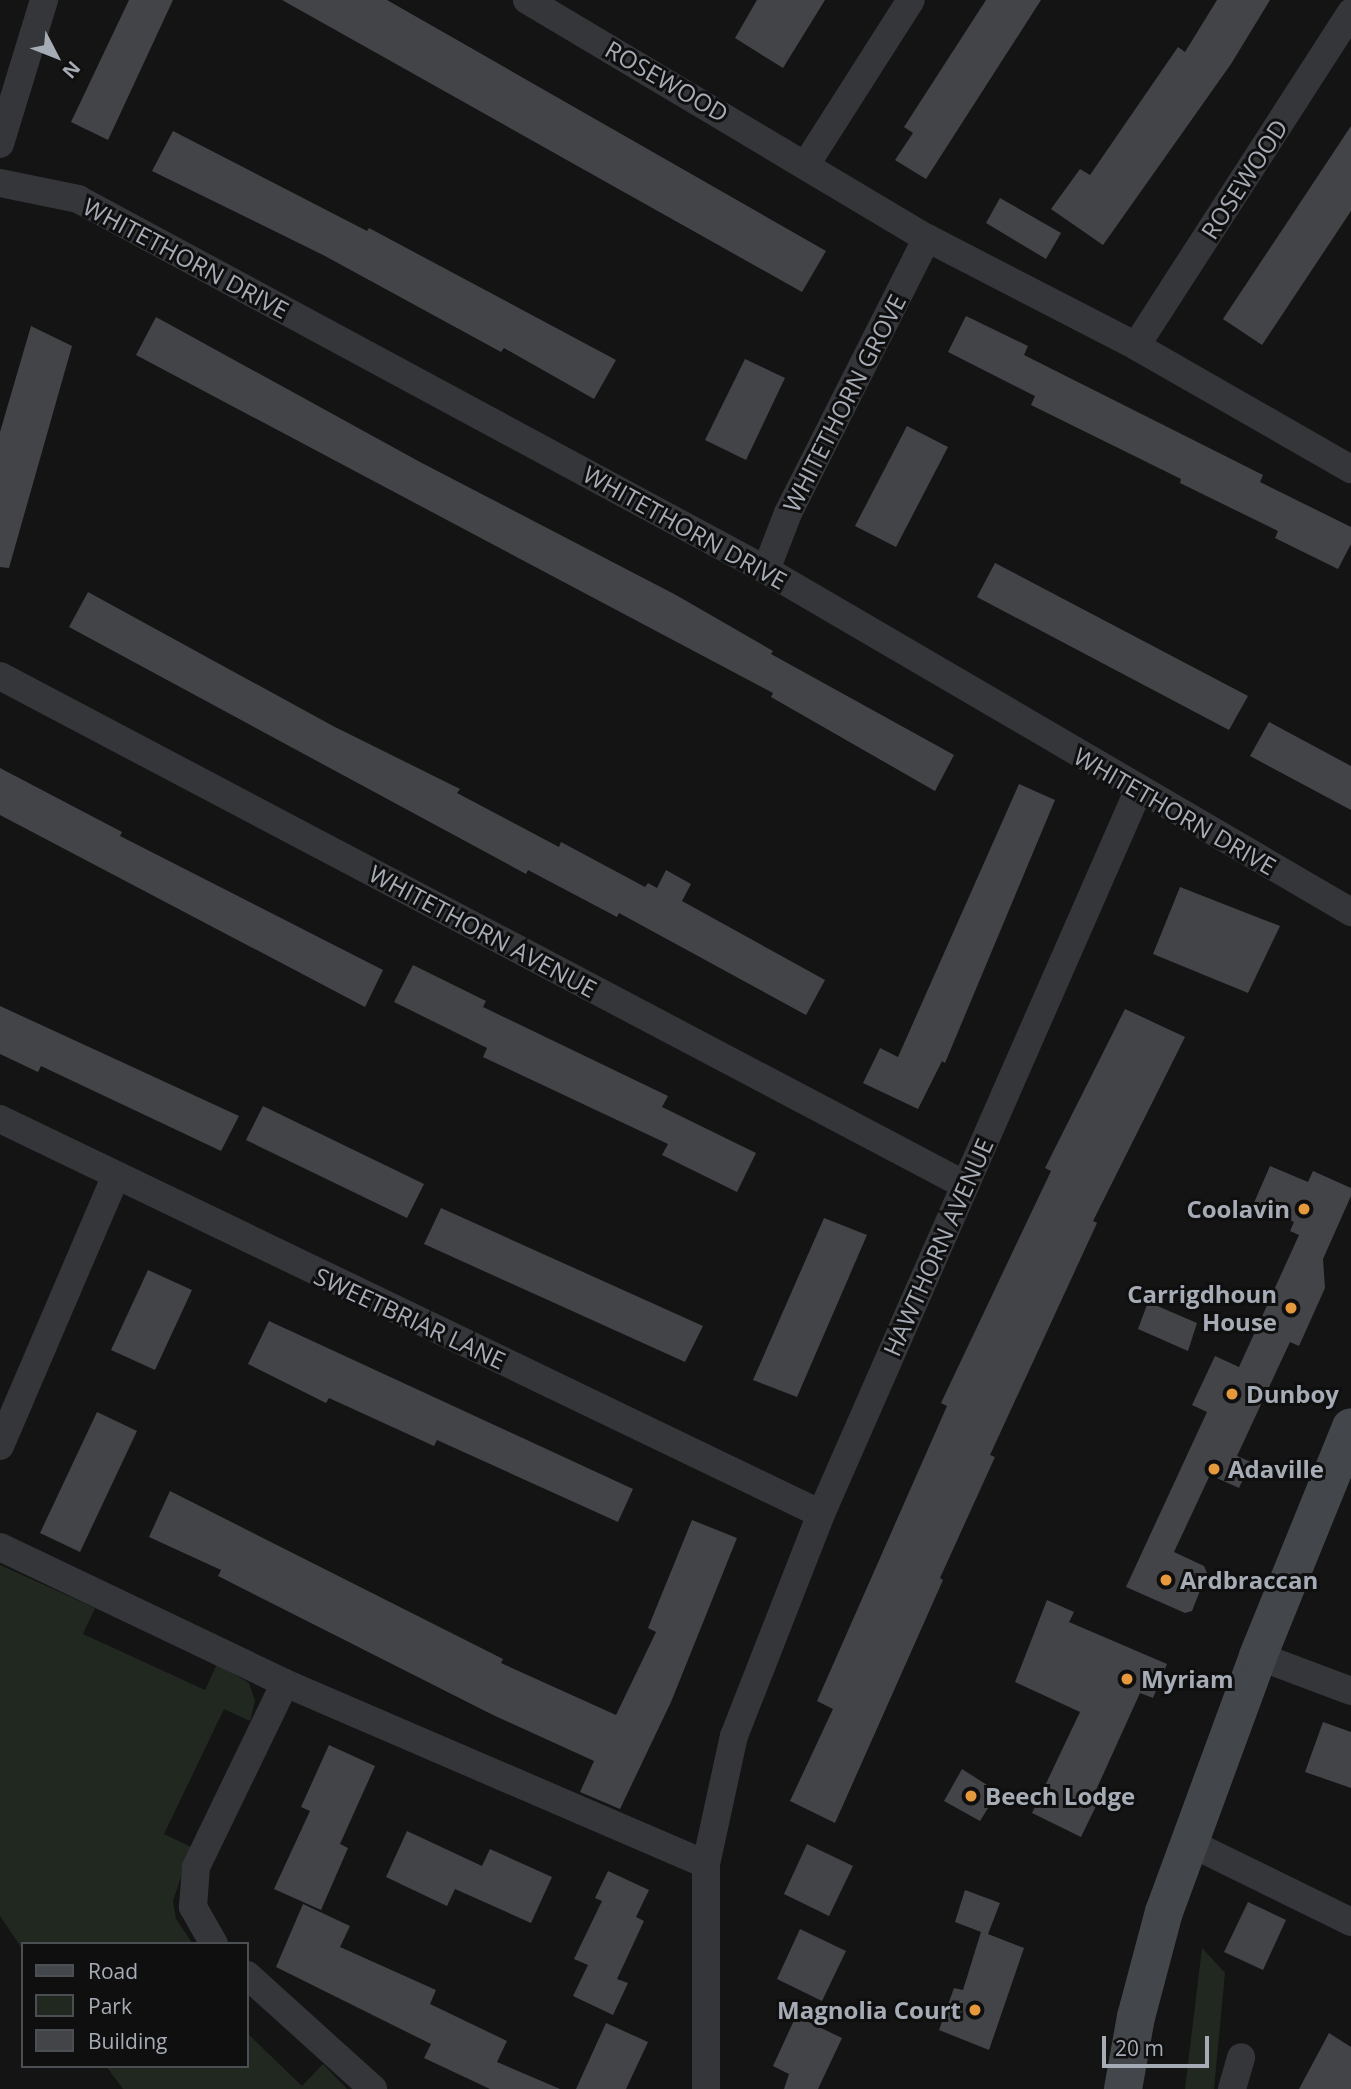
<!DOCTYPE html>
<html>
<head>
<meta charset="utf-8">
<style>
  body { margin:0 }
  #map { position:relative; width:1351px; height:2089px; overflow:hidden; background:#141415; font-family:"Open Sans",sans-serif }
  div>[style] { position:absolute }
  .green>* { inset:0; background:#202820 }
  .building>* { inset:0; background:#434448 }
  .street>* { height:28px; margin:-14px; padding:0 14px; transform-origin:14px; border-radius:14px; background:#35363a }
  .secondary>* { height:38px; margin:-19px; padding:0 19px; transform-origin:19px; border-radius:19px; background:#43464a }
  .dots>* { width:19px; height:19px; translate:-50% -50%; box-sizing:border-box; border:4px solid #0f0f10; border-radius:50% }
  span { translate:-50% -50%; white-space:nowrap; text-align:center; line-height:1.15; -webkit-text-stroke:6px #0f0f10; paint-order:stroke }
  .street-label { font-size:24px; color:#a6acb5 }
  .poi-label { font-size:24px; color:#a6acb5; font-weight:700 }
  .right { translate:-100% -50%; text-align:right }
  .left { translate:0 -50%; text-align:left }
  .legend { position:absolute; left:21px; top:1942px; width:228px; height:126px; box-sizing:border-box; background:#0f0f10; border:2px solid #4b4e52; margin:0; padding:9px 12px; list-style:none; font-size:21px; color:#a6acb5 }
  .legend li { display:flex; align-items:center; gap:14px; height:35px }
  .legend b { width:35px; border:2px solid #4b4e52 }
  .north { position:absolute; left:21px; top:21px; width:70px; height:70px; -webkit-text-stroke:5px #0f0f10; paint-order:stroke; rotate:132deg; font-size:19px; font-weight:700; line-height:28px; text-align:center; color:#a6acb5 }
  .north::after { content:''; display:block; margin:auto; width:24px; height:32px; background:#a6acb5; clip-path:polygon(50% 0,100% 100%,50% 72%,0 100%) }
  .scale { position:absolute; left:1102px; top:2036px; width:107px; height:32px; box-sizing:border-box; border:4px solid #a6acb5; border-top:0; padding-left:9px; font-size:21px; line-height:24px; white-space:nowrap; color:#a6acb5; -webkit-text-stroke:5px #0f0f10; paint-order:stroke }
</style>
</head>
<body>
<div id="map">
  <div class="green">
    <div style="clip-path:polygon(0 1565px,95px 1608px,83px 1634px,205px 1690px,217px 1664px,249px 1683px,255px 1701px,250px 1721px,224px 1709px,164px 1834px,191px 1847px,173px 1901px,176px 1919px,193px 1944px,23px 1944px,23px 1950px,0 1916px)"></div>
    <div style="clip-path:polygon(1202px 1948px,1225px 1973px,1214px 2089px,1185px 2089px)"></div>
    <div style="clip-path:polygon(247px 2033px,302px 2086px,323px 2064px,347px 2089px,123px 2089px,106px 2066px,247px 2066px)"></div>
  </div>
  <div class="building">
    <div style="clip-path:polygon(129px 0,173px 0,108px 140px,71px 122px)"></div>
    <div style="clip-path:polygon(282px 0,387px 0,826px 251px,802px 292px)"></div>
    <div style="clip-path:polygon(757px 0,825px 0,783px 68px,735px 38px)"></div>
    <div style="clip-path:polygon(986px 0,1041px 0,926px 179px,895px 160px,913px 133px,904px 127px)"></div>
    <div style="clip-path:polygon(1217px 0,1270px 0,1231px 64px,1103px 245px,1051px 209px,1080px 169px,1090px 175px,1178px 47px,1185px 52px)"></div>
    <div style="clip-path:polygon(1351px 126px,1351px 211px,1262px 345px,1223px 319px)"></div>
    <div style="clip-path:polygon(173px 131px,367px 231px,369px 228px,616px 360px,594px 399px,504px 348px,501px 352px,325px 256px,152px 171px)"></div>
    <div style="clip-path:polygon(1000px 198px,1061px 233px,1046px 259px,986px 223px)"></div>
    <div style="clip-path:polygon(966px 316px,1028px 346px,1024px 355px,1263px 475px,1260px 482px,1351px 527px,1351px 544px,1338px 569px,1275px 538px,1278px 531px,1180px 483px,1181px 479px,1031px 405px,1035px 396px,948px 352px)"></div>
    <div style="clip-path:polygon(156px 317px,420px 462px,676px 595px,773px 651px,771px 654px,954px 755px,935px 791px,771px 697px,773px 693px,136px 355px)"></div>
    <div style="clip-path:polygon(31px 326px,72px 346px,9px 568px,0 567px,0 432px)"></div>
    <div style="clip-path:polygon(745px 359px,785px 378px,746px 460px,705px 440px)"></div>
    <div style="clip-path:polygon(907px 426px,948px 447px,896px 547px,855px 526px)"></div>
    <div style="clip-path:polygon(995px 563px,1248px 696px,1229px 730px,977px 597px)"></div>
    <div style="clip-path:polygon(88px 592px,333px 726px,460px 789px,457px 793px,559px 847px,561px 842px,645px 887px,648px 883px,657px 888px,666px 870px,691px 884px,682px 901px,825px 980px,806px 1015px,619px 913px,617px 917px,528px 870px,526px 874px,69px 627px)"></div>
    <div style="clip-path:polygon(1269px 722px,1351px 766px,1351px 810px,1250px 756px)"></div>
    <div style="clip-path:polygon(0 768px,122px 832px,120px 836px,383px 970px,365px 1007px,0 815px)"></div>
    <div style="clip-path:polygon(1019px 784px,1055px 800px,945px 1063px,942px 1061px,918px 1109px,863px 1083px,880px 1048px,898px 1057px)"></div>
    <div style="clip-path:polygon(1180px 887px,1280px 926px,1248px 993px,1153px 954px)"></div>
    <div style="clip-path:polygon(413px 965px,486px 1001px,483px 1007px,668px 1096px,662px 1107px,756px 1153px,737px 1192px,662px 1155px,668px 1144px,483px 1057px,487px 1048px,394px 1002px)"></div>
    <div style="clip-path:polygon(0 1006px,239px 1116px,221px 1151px,41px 1066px,38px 1072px,0 1054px)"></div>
    <div style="clip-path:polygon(1125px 1009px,1185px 1037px,1093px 1221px,1097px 1223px,990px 1455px,995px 1457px,940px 1578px,943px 1580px,835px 1823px,790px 1801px,833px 1709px,817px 1701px,947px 1406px,941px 1403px,1051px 1171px,1045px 1168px)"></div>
    <div style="clip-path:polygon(263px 1106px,424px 1184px,407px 1218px,246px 1140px)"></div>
    <div style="clip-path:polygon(1270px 1166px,1308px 1182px,1313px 1171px,1351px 1188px,1351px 1196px,1323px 1259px,1325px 1288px,1299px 1346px,1290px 1342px,1237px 1456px,1251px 1462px,1239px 1488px,1210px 1475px,1174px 1552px,1204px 1566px,1207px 1573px,1192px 1611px,1185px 1613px,1126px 1587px,1207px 1412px,1192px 1405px,1215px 1356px,1239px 1367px,1299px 1235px,1290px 1231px,1294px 1222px,1253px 1205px)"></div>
    <div style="clip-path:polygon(441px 1208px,703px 1326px,685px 1362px,424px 1244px)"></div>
    <div style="clip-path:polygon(824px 1218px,867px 1235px,797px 1397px,753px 1380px)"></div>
    <div style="clip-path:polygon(148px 1270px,192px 1290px,155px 1370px,111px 1350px)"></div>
    <div style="clip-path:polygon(1148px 1302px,1197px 1323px,1188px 1351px,1138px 1329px)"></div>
    <div style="clip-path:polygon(269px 1321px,633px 1489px,618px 1522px,437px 1440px,434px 1446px,329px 1398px,326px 1403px,248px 1364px)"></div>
    <div style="clip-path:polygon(97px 1412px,137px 1431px,80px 1552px,40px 1533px)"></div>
    <div style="clip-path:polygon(170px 1491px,503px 1659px,501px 1663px,616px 1715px,656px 1632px,648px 1628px,692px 1520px,737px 1538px,671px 1702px,620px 1809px,580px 1792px,594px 1761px,493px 1715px,218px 1576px,221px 1570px,149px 1537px)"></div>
    <div style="clip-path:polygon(1047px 1600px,1074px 1612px,1069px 1622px,1167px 1664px,1153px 1698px,1140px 1693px,1092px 1799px,1098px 1802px,1081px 1837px,1032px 1813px,1080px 1712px,1015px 1682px)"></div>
    <div style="clip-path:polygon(1323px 1722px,1351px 1732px,1351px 1788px,1305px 1772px)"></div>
    <div style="clip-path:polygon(329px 1745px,375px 1766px,340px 1844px,348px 1848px,321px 1910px,274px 1889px,310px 1811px,301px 1807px)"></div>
    <div style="clip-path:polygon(962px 1769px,998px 1792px,980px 1821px,944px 1801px)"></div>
    <div style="clip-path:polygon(407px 1831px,482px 1866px,490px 1849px,552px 1877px,531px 1923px,455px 1889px,447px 1906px,386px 1877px)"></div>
    <div style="clip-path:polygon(807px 1844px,853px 1866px,829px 1916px,784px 1894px)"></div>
    <div style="clip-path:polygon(608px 1871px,649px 1890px,636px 1917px,644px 1921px,617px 1979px,628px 1983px,613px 2015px,573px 1996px,588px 1965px,574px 1959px,602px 1901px,595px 1898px)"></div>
    <div style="clip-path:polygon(965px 1890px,1000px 1903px,988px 1934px,1024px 1948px,989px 2050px,939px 2030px,954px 1988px,963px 1990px,981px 1932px,955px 1922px)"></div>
    <div style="clip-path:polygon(1248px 1902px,1286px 1920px,1263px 1970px,1224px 1952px)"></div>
    <div style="clip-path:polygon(303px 1904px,350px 1926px,340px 1947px,436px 1990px,430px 2004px,507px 2041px,497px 2062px,560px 2089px,490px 2089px,424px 2058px,431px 2044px,276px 1967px)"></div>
    <div style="clip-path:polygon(800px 1929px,846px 1951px,822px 2001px,777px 1979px)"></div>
    <div style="clip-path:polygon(796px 2016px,842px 2038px,818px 2089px,784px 2089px,789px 2074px,773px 2066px)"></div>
    <div style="clip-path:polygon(606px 2023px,648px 2042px,626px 2089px,576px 2089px)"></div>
    <div style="clip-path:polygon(1329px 2033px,1351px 2047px,1351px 2089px,1299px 2089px)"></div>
  </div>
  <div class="street">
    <div style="left:527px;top:0;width:465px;rotate:30.8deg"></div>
    <div style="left:927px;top:238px;width:235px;rotate:27.3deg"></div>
    <div style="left:1136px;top:346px;width:248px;rotate:29.8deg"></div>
    <div style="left:0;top:144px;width:151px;rotate:-73deg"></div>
    <div style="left:807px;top:163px;width:193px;rotate:-57.5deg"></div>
    <div style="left:0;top:183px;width:80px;rotate:11.6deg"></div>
    <div style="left:78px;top:199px;width:782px;rotate:28.34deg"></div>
    <div style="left:766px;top:570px;width:678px;rotate:30.31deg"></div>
    <div style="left:1136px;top:346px;width:397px;rotate:-57.2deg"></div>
    <div style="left:766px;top:570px;width:61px;rotate:-68.9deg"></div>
    <div style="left:788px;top:513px;width:308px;rotate:-63.2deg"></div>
    <div style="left:0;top:676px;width:1091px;rotate:27.81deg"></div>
    <div style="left:0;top:1119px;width:911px;rotate:25.69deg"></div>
    <div style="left:0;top:1446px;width:292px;rotate:-66.8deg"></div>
    <div style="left:0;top:1547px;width:316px;rotate:25.5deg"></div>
    <div style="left:285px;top:1683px;width:458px;rotate:23.3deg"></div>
    <div style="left:706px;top:1864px;width:225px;rotate:90deg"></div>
    <div style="left:1258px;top:1656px;width:99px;rotate:20.6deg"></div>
    <div style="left:1188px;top:1842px;width:182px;rotate:26.1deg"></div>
    <div style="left:706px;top:1864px;width:131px;rotate:-77.7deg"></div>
    <div style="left:734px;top:1736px;width:238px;rotate:-68.6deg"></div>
    <div style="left:821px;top:1514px;width:789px;rotate:-66.32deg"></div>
    <div style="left:214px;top:1944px;width:43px;rotate:-119.6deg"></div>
    <div style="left:193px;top:1907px;width:40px;rotate:-85.7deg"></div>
    <div style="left:196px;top:1867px;width:204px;rotate:-64.2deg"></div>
    <div style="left:247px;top:1975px;width:170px;rotate:42.1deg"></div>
    <div style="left:1232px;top:2089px;width:33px;rotate:-74deg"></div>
  </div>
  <div class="secondary">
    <div style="left:1123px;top:2089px;width:73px;rotate:-79.8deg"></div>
    <div style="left:1136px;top:2017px;width:109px;rotate:-75.1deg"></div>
    <div style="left:1164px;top:1912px;width:273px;rotate:-69.8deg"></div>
    <div style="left:1258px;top:1656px;width:247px;rotate:-67.9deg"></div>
  </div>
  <div class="dots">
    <div style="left:1304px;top:1209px;background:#e5993c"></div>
    <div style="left:1291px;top:1308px;background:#e5993c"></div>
    <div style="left:1232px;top:1394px;background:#e5993c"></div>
    <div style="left:1214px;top:1469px;background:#e5993c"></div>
    <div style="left:1166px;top:1580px;background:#e5993c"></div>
    <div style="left:1127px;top:1679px;background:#e5993c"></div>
    <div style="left:971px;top:1796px;background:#e5993c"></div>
    <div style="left:975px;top:2010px;background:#e5993c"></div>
  </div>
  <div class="street-label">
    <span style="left:667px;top:81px;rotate:30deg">ROSEWOOD</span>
    <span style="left:1244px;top:179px;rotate:-57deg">ROSEWOOD</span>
    <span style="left:186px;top:258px;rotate:28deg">WHITETHORN DRIVE</span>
    <span style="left:844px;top:403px;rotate:-63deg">WHITETHORN GROVE</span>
    <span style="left:685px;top:527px;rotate:29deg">WHITETHORN DRIVE</span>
    <span style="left:1175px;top:811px;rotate:30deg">WHITETHORN DRIVE</span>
    <span style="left:483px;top:931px;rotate:28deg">WHITETHORN AVENUE</span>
    <span style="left:938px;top:1247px;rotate:-66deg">HAWTHORN AVENUE</span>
    <span style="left:410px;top:1318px;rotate:25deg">SWEETBRIAR LANE</span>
  </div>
  <div class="poi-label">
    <span class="right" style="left:1290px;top:1209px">Coolavin</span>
    <span class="right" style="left:1277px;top:1308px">Carrigdhoun<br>House</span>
    <span class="left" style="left:1246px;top:1394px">Dunboy</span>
    <span class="left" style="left:1228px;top:1469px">Adaville</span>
    <span class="left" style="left:1180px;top:1580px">Ardbraccan</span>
    <span class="left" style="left:1141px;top:1679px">Myriam</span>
    <span class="left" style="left:985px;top:1796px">Beech Lodge</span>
    <span class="right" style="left:961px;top:2010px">Magnolia Court</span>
  </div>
  <ul class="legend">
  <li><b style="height:9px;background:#43464a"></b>Road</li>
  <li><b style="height:19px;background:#202820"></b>Park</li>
  <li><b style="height:19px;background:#434448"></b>Building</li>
  </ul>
  <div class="north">N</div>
  <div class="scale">20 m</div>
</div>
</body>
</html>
